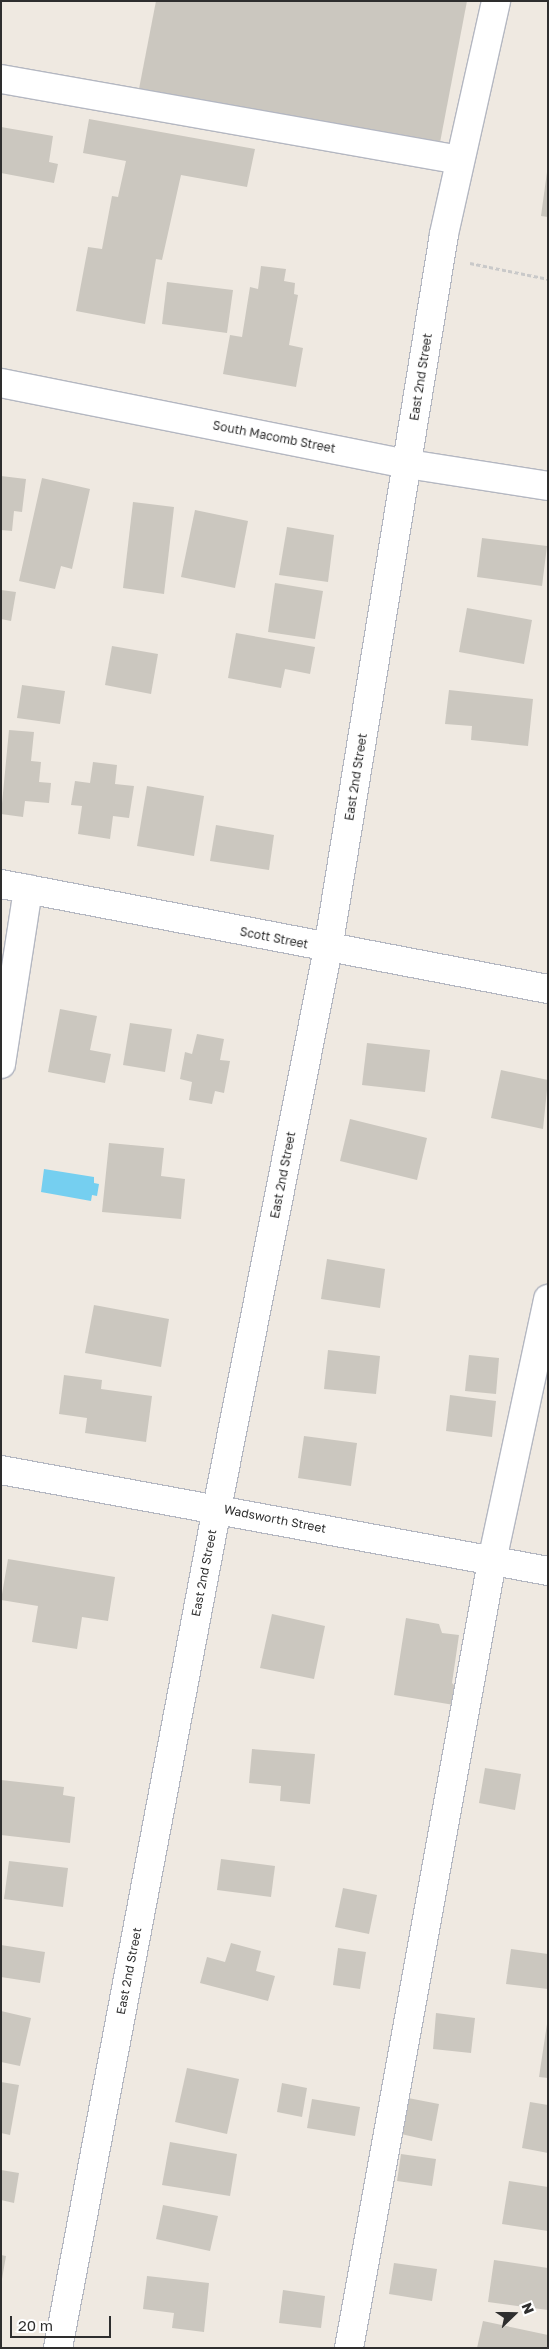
<!DOCTYPE html>
<html>
<head>
<meta charset="utf-8">
<style>
  body { margin:0 }
  #map { position:relative; width:549px; height:2349px; overflow:hidden; background:#efe9e1; font-family:"Golos Text",sans-serif }
  div>[style] { position:absolute }
  .water>* { inset:0; background:#75cff0 }
  .building>* { inset:0; background:#cbc7bf }
  .path>* { height:3px; margin-top:-1.5px; transform-origin:0; background:repeating-linear-gradient(90deg,#c9c9c9 0 4px,transparent 0 6.5px) }
  .roads { filter:drop-shadow(1px 0 #b4b7c1) drop-shadow(-1px 0 #b4b7c1) drop-shadow(0 1px #b4b7c1) drop-shadow(0 -1px #b4b7c1) }
  .minor>* { height:28px; margin:-14px; padding:0 14px; transform-origin:14px; border-radius:14px; background:#fff }
  span { translate:-50% -50%; white-space:nowrap; text-align:center; line-height:1.15; -webkit-text-stroke:5px #fff; paint-order:stroke }
  .street-label { font-size:12px; color:#2e2e2e }
  .frame { position:absolute; inset:0; border:2px solid #2e2e2e; pointer-events:none }
  .north { position:absolute; left:489px; top:2289px; width:50px; height:50px; -webkit-text-stroke:4px #fff; paint-order:stroke; rotate:68deg; font-size:14px; font-weight:700; line-height:20px; text-align:center; color:#2e2e2e }
  .north::after { content:''; display:block; margin:auto; width:18px; height:22px; background:#2e2e2e; clip-path:polygon(50% 0,100% 100%,50% 72%,0 100%) }
  .scale { position:absolute; left:10px; top:2316px; width:101px; height:22px; box-sizing:border-box; border:2px solid #2e2e2e; border-top:0; padding-left:6px; font-size:15px; line-height:18px; white-space:nowrap; color:#2e2e2e; -webkit-text-stroke:4px #fff; paint-order:stroke }
</style>
</head>
<body>
<div id="map">
  <div class="water">
    <div style="clip-path:polygon(44px 1169px,94px 1177px,94px 1183px,99px 1184px,97px 1196px,92px 1195px,91px 1201px,41px 1192px)"></div>
  </div>
  <div class="building">
    <div style="clip-path:polygon(156px 1px,467px 1px,438px 153px,138px 94px)"></div>
    <div style="clip-path:polygon(89px 119px,255px 149px,247px 187px,181px 175px,162px 260px,156px 259px,145px 324px,76px 311px,88px 247px,102px 249px,112px 196px,118px 197px,126px 161px,83px 153px)"></div>
    <div style="clip-path:polygon(1px 127px,53px 136px,49px 162px,58px 164px,54px 183px,1px 173px)"></div>
    <div style="clip-path:polygon(547px 172px,548px 172px,548px 217px,541px 216px)"></div>
    <div style="clip-path:polygon(261px 266px,286px 269px,284px 281px,295px 283px,294px 294px,298px 295px,289px 345px,303px 348px,296px 387px,223px 374px,230px 335px,242px 337px,250px 287px,258px 289px)"></div>
    <div style="clip-path:polygon(167px 282px,233px 290px,227px 333px,162px 324px)"></div>
    <div style="clip-path:polygon(1px 476px,26px 479px,22px 512px,14px 511px,12px 531px,1px 530px)"></div>
    <div style="clip-path:polygon(42px 478px,90px 489px,72px 569px,61px 566px,55px 589px,19px 581px)"></div>
    <div style="clip-path:polygon(133px 502px,174px 507px,164px 594px,123px 588px)"></div>
    <div style="clip-path:polygon(195px 510px,248px 521px,235px 588px,181px 577px)"></div>
    <div style="clip-path:polygon(287px 527px,334px 535px,328px 582px,279px 575px)"></div>
    <div style="clip-path:polygon(482px 538px,547px 546px,542px 586px,477px 577px)"></div>
    <div style="clip-path:polygon(275px 583px,323px 591px,315px 639px,268px 632px)"></div>
    <div style="clip-path:polygon(1px 590px,16px 592px,11px 621px,1px 619px)"></div>
    <div style="clip-path:polygon(467px 608px,532px 620px,524px 664px,459px 652px)"></div>
    <div style="clip-path:polygon(236px 633px,315px 647px,310px 674px,285px 669px,281px 688px,228px 678px)"></div>
    <div style="clip-path:polygon(112px 646px,158px 654px,151px 694px,105px 685px)"></div>
    <div style="clip-path:polygon(22px 685px,65px 691px,60px 724px,17px 718px)"></div>
    <div style="clip-path:polygon(449px 690px,533px 699px,528px 746px,471px 740px,472px 726px,445px 724px)"></div>
    <div style="clip-path:polygon(9px 730px,34px 732px,31px 761px,41px 762px,39px 782px,51px 783px,49px 803px,25px 801px,23px 817px,1px 814px)"></div>
    <div style="clip-path:polygon(93px 762px,117px 765px,115px 784px,134px 786px,129px 818px,113px 816px,110px 839px,78px 834px,82px 806px,71px 805px,75px 781px,90px 783px)"></div>
    <div style="clip-path:polygon(147px 786px,204px 796px,194px 856px,137px 846px)"></div>
    <div style="clip-path:polygon(216px 825px,274px 835px,269px 870px,210px 861px)"></div>
    <div style="clip-path:polygon(60px 1009px,97px 1016px,90px 1050px,111px 1054px,105px 1083px,48px 1072px)"></div>
    <div style="clip-path:polygon(130px 1023px,172px 1029px,165px 1072px,123px 1065px)"></div>
    <div style="clip-path:polygon(197px 1034px,224px 1039px,220px 1060px,230px 1061px,224px 1093px,215px 1091px,212px 1104px,189px 1100px,192px 1082px,180px 1079px,185px 1052px,192px 1054px)"></div>
    <div style="clip-path:polygon(367px 1043px,430px 1050px,425px 1092px,362px 1085px)"></div>
    <div style="clip-path:polygon(501px 1070px,548px 1080px,543px 1129px,491px 1118px)"></div>
    <div style="clip-path:polygon(350px 1119px,427px 1138px,417px 1180px,340px 1161px)"></div>
    <div style="clip-path:polygon(109px 1143px,164px 1148px,161px 1176px,185px 1179px,181px 1219px,102px 1212px)"></div>
    <div style="clip-path:polygon(327px 1259px,385px 1269px,380px 1308px,321px 1299px)"></div>
    <div style="clip-path:polygon(94px 1305px,169px 1319px,161px 1367px,85px 1353px)"></div>
    <div style="clip-path:polygon(328px 1350px,380px 1356px,376px 1394px,324px 1389px)"></div>
    <div style="clip-path:polygon(469px 1355px,499px 1358px,496px 1394px,465px 1391px)"></div>
    <div style="clip-path:polygon(64px 1375px,102px 1380px,101px 1389px,152px 1396px,146px 1442px,85px 1433px,87px 1418px,59px 1414px)"></div>
    <div style="clip-path:polygon(450px 1395px,496px 1401px,492px 1437px,446px 1431px)"></div>
    <div style="clip-path:polygon(304px 1436px,357px 1443px,351px 1486px,298px 1478px)"></div>
    <div style="clip-path:polygon(8px 1559px,115px 1577px,108px 1621px,82px 1617px,77px 1649px,32px 1642px,38px 1606px,1px 1600px)"></div>
    <div style="clip-path:polygon(272px 1614px,325px 1626px,314px 1679px,260px 1668px)"></div>
    <div style="clip-path:polygon(406px 1618px,439px 1624px,442px 1633px,459px 1635px,452px 1683px,457px 1688px,454px 1705px,394px 1695px)"></div>
    <div style="clip-path:polygon(252px 1749px,315px 1754px,310px 1804px,280px 1801px,281px 1786px,249px 1783px)"></div>
    <div style="clip-path:polygon(485px 1768px,521px 1774px,515px 1810px,479px 1803px)"></div>
    <div style="clip-path:polygon(1px 1780px,64px 1787px,63px 1795px,75px 1797px,70px 1843px,1px 1835px)"></div>
    <div style="clip-path:polygon(221px 1859px,275px 1866px,271px 1897px,217px 1890px)"></div>
    <div style="clip-path:polygon(9px 1861px,68px 1868px,63px 1907px,4px 1899px)"></div>
    <div style="clip-path:polygon(343px 1888px,377px 1895px,369px 1934px,335px 1927px)"></div>
    <div style="clip-path:polygon(231px 1943px,261px 1951px,256px 1971px,275px 1976px,268px 2001px,200px 1983px,207px 1957px,225px 1962px)"></div>
    <div style="clip-path:polygon(1px 1945px,45px 1952px,40px 1983px,1px 1977px)"></div>
    <div style="clip-path:polygon(338px 1948px,366px 1952px,360px 1989px,333px 1985px)"></div>
    <div style="clip-path:polygon(511px 1949px,548px 1954px,548px 1989px,506px 1984px)"></div>
    <div style="clip-path:polygon(1px 2011px,31px 2018px,20px 2066px,1px 2062px)"></div>
    <div style="clip-path:polygon(436px 2013px,475px 2018px,471px 2053px,433px 2049px)"></div>
    <div style="clip-path:polygon(547px 2024px,548px 2024px,548px 2078px,539px 2077px)"></div>
    <div style="clip-path:polygon(187px 2068px,239px 2079px,227px 2134px,175px 2122px)"></div>
    <div style="clip-path:polygon(1px 2082px,19px 2085px,10px 2135px,1px 2133px)"></div>
    <div style="clip-path:polygon(282px 2083px,307px 2088px,302px 2117px,277px 2112px)"></div>
    <div style="clip-path:polygon(408px 2098px,439px 2104px,432px 2141px,401px 2134px)"></div>
    <div style="clip-path:polygon(312px 2099px,360px 2107px,355px 2136px,307px 2128px)"></div>
    <div style="clip-path:polygon(530px 2102px,548px 2105px,548px 2153px,522px 2148px)"></div>
    <div style="clip-path:polygon(170px 2142px,237px 2154px,230px 2196px,162px 2185px)"></div>
    <div style="clip-path:polygon(401px 2154px,436px 2159px,432px 2186px,397px 2181px)"></div>
    <div style="clip-path:polygon(1px 2170px,19px 2173px,14px 2203px,1px 2200px)"></div>
    <div style="clip-path:polygon(509px 2181px,548px 2187px,548px 2231px,502px 2224px)"></div>
    <div style="clip-path:polygon(163px 2205px,218px 2216px,210px 2251px,156px 2239px)"></div>
    <div style="clip-path:polygon(1px 2255px,6px 2256px,2px 2279px,1px 2279px)"></div>
    <div style="clip-path:polygon(494px 2260px,548px 2268px,548px 2310px,488px 2302px)"></div>
    <div style="clip-path:polygon(394px 2263px,437px 2269px,432px 2301px,389px 2294px)"></div>
    <div style="clip-path:polygon(147px 2276px,209px 2283px,204px 2332px,172px 2328px,174px 2313px,143px 2309px)"></div>
    <div style="clip-path:polygon(283px 2290px,325px 2296px,321px 2328px,279px 2323px)"></div>
    <div style="clip-path:polygon(483px 2321px,548px 2335px,548px 2348px,477px 2348px)"></div>
  </div>
  <div class="path">
    <div style="left:470px;top:263px;width:80px;rotate:11.6deg"></div>
  </div>
  <div class="roads">
    <div class="minor">
      <div style="left:1px;top:79px;width:465px;rotate:10deg"></div>
      <div style="left:1px;top:383px;width:415px;rotate:11.3deg"></div>
      <div style="left:408px;top:464px;width:142px;rotate:8.9deg"></div>
      <div style="left:1px;top:884px;width:557px;rotate:10.87deg"></div>
      <div style="left:1px;top:1064px;width:177px;rotate:-81.2deg"></div>
      <div style="left:1px;top:1470px;width:556px;rotate:10.46deg"></div>
      <div style="left:58px;top:2348px;width:855px;rotate:-79.28deg"></div>
      <div style="left:217px;top:1508px;width:570px;rotate:-78.77deg"></div>
      <div style="left:328px;top:949px;width:724px;rotate:-80.78deg"></div>
      <div style="left:444px;top:234px;width:239px;rotate:-77.4deg"></div>
      <div style="left:349px;top:2348px;width:800px;rotate:-79.7deg"></div>
      <div style="left:492px;top:1561px;width:268px;rotate:-77.9deg"></div>
    </div>
  </div>
  <div class="street-label">
    <span style="left:421px;top:377px;rotate:-81deg">East 2nd Street</span>
    <span style="left:274px;top:437px;rotate:11deg">South Macomb Street</span>
    <span style="left:356px;top:777px;rotate:-81deg">East 2nd Street</span>
    <span style="left:274px;top:938px;rotate:11deg">Scott Street</span>
    <span style="left:283px;top:1175px;rotate:-79deg">East 2nd Street</span>
    <span style="left:275px;top:1519px;rotate:11deg">Wadsworth Street</span>
    <span style="left:204px;top:1573px;rotate:-79deg">East 2nd Street</span>
    <span style="left:129px;top:1971px;rotate:-79deg">East 2nd Street</span>
  </div>
  <div class="frame"></div>
  <div class="north">N</div>
  <div class="scale">20 m</div>
</div>
</body>
</html>
